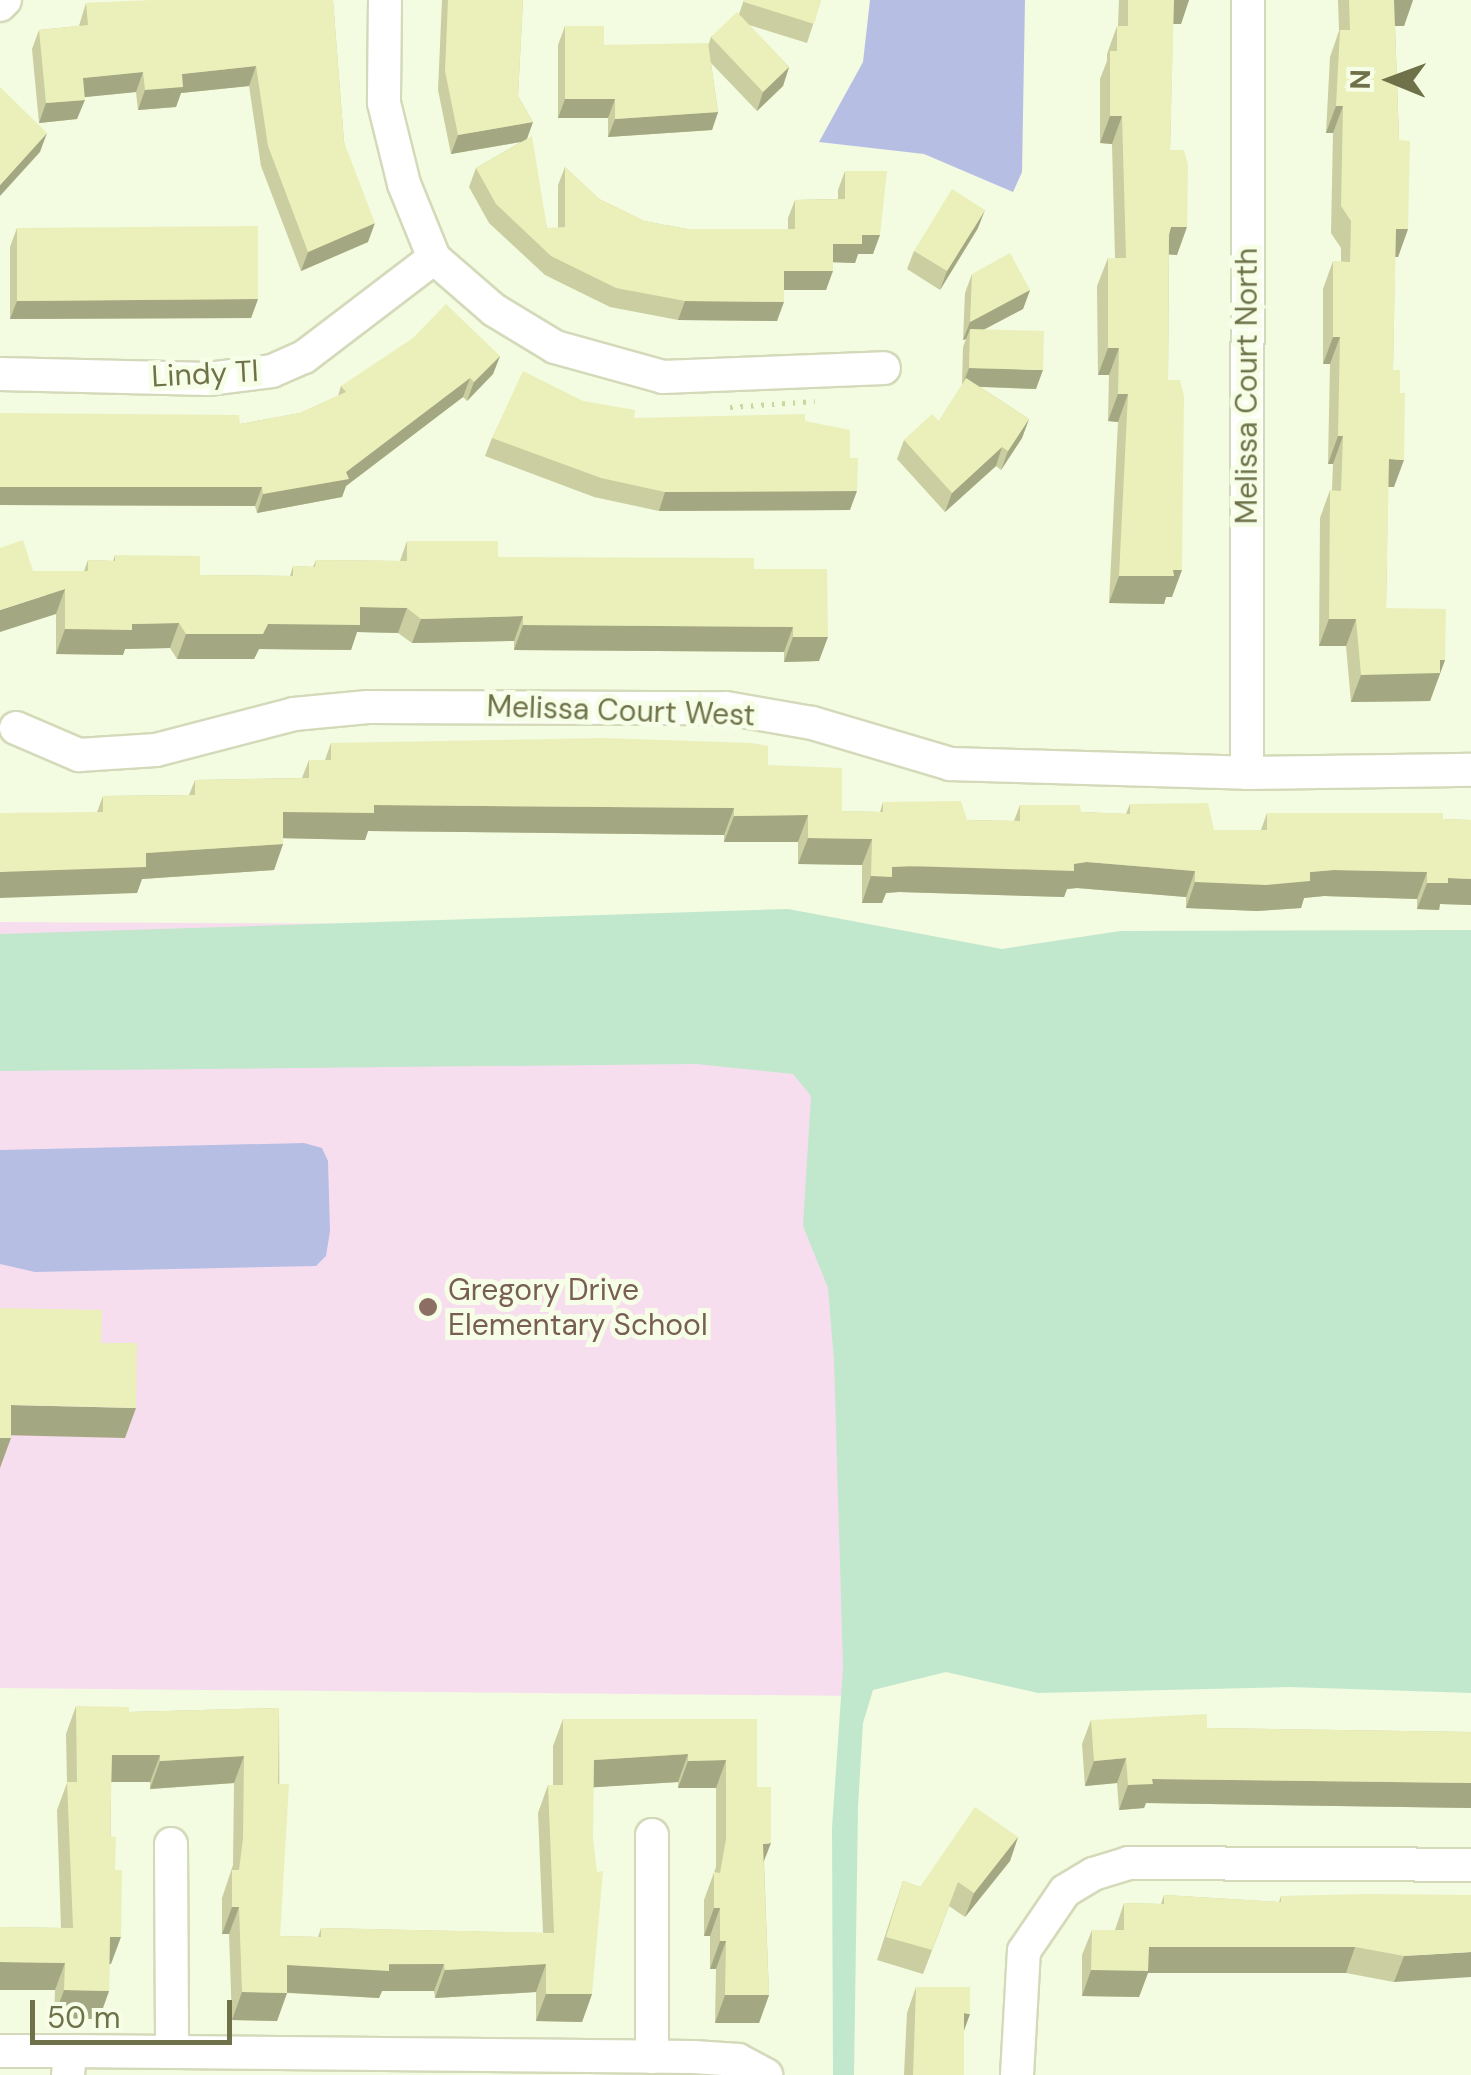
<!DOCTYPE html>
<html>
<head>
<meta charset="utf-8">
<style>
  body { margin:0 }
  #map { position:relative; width:1471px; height:2075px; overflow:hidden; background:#f3fbe1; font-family:"DM Sans",sans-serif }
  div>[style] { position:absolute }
  .education>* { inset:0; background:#f7deef }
  .green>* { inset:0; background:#c1e8cc }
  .water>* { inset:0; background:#b7bee4 }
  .path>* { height:5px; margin-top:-2.5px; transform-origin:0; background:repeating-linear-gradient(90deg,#cfd49d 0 2.5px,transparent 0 10.5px) }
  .roads { filter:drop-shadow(2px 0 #d4dab9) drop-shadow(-2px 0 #d4dab9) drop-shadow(0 2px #d4dab9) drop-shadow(0 -2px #d4dab9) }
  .minor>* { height:32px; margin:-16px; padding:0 16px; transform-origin:16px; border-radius:16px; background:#fff }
  .wall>* { inset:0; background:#cacea0 }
  .shaded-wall>* { inset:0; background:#a4a882 }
  .building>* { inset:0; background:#ebf0ba }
  .dots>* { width:28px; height:28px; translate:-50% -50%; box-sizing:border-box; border:5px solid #f7fee7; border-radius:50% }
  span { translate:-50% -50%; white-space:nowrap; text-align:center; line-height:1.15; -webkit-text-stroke:10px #f7fee7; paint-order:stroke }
  .street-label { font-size:30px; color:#6f7249 }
  .education-label { font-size:30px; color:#785e54 }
  .left { translate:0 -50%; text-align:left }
  .north { position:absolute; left:1341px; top:30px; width:100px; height:100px; -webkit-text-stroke:8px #f7fee7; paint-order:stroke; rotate:271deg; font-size:28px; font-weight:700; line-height:40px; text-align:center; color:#6f7249 }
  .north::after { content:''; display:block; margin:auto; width:35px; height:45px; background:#6f7249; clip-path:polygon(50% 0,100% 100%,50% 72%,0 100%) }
  .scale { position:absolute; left:30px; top:2000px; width:202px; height:45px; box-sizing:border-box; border:5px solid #6f7249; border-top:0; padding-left:12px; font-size:30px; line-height:35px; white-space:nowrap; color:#6f7249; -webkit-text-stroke:8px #f7fee7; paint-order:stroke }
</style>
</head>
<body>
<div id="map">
  <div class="education">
    <div style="clip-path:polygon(0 922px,855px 926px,857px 1696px,0 1688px)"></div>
  </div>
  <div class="green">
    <div style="clip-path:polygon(788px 909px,1002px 949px,1120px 931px,1471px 930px,1471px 1693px,1290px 1687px,1038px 1693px,946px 1672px,873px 1690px,863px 1723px,858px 1807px,854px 2075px,833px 2075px,832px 1828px,843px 1668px,834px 1361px,828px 1288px,803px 1226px,811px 1096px,793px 1074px,696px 1064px,0 1071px,0 934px)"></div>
  </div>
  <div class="water">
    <div style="clip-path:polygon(870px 0,1025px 0,1022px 172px,1013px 192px,924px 154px,819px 142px,863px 62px)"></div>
    <div style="clip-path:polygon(304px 1143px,322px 1148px,328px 1161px,330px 1231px,326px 1256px,316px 1266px,35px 1272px,0 1264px,0 1150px)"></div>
  </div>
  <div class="path">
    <div style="left:730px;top:407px;width:85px;rotate:-4deg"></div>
  </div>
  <div class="roads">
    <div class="minor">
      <div style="left:385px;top:0;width:103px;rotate:90.6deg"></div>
      <div style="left:384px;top:103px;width:83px;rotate:76.1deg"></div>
      <div style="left:404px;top:184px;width:80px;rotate:67.9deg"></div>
      <div style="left:434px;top:258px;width:79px;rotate:40.9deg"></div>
      <div style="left:494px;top:310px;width:71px;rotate:31.2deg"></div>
      <div style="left:555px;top:347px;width:112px;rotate:15.5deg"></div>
      <div style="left:663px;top:377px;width:221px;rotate:-2.3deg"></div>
      <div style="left:0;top:5px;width:7px;rotate:-45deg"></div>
      <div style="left:0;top:374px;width:208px;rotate:1.4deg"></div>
      <div style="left:208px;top:379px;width:64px;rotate:-7.1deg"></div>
      <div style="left:272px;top:371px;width:35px;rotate:-24deg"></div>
      <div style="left:304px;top:357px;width:163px;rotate:-37.3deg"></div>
      <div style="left:16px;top:728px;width:69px;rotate:23.2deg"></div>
      <div style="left:79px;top:755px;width:77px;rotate:-3.7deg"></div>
      <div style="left:156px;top:750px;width:143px;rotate:-14.6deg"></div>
      <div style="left:294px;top:714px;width:74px;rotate:-5.4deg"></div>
      <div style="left:368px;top:707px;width:358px;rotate:0.2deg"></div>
      <div style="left:726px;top:708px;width:87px;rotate:9.9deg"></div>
      <div style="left:812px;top:723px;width:144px;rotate:16.5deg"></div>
      <div style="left:950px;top:764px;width:297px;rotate:1.7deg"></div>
      <div style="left:1247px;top:773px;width:224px;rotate:-0.8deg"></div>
      <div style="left:1247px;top:773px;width:773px;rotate:-89.93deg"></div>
      <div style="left:171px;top:1844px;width:208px;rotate:89.7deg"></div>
      <div style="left:0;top:2051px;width:70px"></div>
      <div style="left:652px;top:2057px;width:222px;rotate:-90deg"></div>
      <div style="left:68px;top:2075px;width:24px;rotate:-85deg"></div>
      <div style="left:70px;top:2051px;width:624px;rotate:0.55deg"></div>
      <div style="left:694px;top:2057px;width:44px;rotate:3.9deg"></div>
      <div style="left:738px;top:2060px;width:32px;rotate:28deg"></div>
      <div style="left:1017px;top:2075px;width:124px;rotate:-86.8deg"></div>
      <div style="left:1024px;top:1951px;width:73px;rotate:-55.7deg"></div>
      <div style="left:1065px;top:1891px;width:33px;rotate:-31deg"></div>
      <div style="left:1093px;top:1874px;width:37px;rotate:-17deg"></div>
      <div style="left:1128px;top:1863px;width:343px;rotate:0.3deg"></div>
    </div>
  </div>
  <div class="wall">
    <div style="clip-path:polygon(333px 0,344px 142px,368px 242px,301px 271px,261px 166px,249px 86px,181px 93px,176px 107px,138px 110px,136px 92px,84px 97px,77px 119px,39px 123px,32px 49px,39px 30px,79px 26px,86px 3px)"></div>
    <div style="clip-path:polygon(442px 0,523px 0,518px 96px,533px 122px,527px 139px,547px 228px,558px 228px,558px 185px,565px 167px,599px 199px,644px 221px,687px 229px,788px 229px,788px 218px,795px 200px,838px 199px,838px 190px,845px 171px,873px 254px,858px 254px,855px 263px,833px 262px,826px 290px,784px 290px,777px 321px,678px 320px,610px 307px,545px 275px,489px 223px,469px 187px,476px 168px,521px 142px,451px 154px,438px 90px)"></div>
    <div style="clip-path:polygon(744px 0,821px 0,807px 43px,749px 25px,789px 67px,783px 86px,757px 111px,711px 63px,718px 112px,712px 130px,608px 137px,608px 118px,558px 118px,558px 45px,565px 26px,604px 45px,708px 46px,711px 37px,739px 14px)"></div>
    <div style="clip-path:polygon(1119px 0,1189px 0,1181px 24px,1173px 24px,1170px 150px,1177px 255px,1169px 254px,1168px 380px,1172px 597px,1166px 597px,1164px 604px,1109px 603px,1118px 422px,1108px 421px,1109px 375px,1098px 375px,1097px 286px,1108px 258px,1115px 258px,1112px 144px,1100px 143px,1100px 79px,1107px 61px,1107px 54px,1117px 26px,1118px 26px)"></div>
    <div style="clip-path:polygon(1338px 0,1413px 0,1404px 26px,1395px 26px,1399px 140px,1408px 229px,1398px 257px,1395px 257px,1393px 370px,1394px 487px,1388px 487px,1386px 608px,1445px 660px,1430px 701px,1351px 702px,1346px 646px,1319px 646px,1320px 518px,1330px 490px,1332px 490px,1333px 464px,1328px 464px,1330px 364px,1323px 364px,1323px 289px,1333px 261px,1341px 262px,1341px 248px,1331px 233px,1333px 133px,1326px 133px,1330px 57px,1339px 31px)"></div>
    <div style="clip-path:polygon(17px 228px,258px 299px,251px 318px,10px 319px,10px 247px)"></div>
    <div style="clip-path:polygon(978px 228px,940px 290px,907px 269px,914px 251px)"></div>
    <div style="clip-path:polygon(972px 274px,1030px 290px,1023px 309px,984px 329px,1036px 389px,980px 387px,1029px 419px,1022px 438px,1001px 470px,996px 466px,945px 512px,897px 459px,904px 440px,939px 421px,962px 385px,963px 347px,966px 339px,963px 340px,965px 293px)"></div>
    <div style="clip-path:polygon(500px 356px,493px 374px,467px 401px,463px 397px,346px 486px,342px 497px,257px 513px,255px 506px,0 505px,0 413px,240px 424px,300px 413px,338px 396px,341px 386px)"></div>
    <div style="clip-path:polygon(583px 401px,634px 418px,805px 421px,850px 510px,659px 511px,594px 497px,485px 456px,492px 438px)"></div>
    <div style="clip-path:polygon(407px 541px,498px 557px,754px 569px,819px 661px,784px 662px,784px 652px,514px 650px,514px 641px,412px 643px,398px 633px,357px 632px,351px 650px,259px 649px,254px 659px,177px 659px,170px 648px,125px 649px,123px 655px,56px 654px,56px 614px,33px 571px,84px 571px,88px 560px,113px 561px,115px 555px,200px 575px,290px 576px,293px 566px,313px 567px,316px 560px,400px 561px)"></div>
    <div style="clip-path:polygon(331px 743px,768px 765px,842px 811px,880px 812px,883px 802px,967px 820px,1014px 821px,1020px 805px,1081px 812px,1126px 814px,1130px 804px,1214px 830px,1261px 830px,1267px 813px,1471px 820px,1471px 905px,1440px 904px,1439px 910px,1417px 909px,1417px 899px,1324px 896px,1304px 898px,1301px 908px,1257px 911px,1186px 908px,1186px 897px,1077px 888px,1067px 889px,1064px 897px,899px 892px,886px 893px,882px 903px,862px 903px,862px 865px,798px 864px,798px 842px,724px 842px,724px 835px,368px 831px,365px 840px,283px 838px,283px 844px,274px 870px,142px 879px,137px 893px,97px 812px,103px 796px,189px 795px,195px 780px,302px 778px,309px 760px,325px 760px)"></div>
    <div style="clip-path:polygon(76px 1706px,129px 1712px,279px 1708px,280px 1936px,318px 1937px,321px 1928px,543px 1933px,538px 1813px,548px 1785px,553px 1785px,553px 1746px,563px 1719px,757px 1719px,757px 1787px,764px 1862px,769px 1995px,759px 2023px,715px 2023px,716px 1969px,710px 1969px,710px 1936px,704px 1936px,704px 1900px,716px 1867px,716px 1788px,678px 1788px,678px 1782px,593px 1787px,592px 1994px,582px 2022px,536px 2021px,536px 1992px,435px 1998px,434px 1991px,382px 1991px,379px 1998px,287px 1993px,277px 2021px,232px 2020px,229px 1934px,222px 1934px,222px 1898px,233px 1865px,234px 1783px,150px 1789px,150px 1782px,111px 1782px,109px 1991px,99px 2019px,54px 2018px,55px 1990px,0 1990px,0 1927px,61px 1928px,57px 1810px,67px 1783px,66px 1734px)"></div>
    <div style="clip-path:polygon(1091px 1720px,1207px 1728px,1471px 1732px,1471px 1808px,1146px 1803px,1144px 1808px,1119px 1810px,1117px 1783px,1085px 1786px,1082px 1744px)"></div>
    <div style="clip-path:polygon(1018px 1837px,1010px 1861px,965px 1917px,949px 1906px,923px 1974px,877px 1960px,903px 1881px,920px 1887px)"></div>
    <div style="clip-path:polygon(1164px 1895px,1279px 1902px,1281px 1896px,1471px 1895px,1394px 1982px,1346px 1973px,1148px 1973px,1139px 1997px,1082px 1996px,1082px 1955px,1092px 1930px,1115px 1930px,1124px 1903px,1161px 1904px)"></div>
    <div style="clip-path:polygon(916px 1987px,964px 2031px,964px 2075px,904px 2075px,907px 2013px)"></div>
  </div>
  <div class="shaded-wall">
    <div style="clip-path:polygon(1173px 0,1189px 0,1181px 24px,1164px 24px)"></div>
    <div style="clip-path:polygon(1393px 0,1413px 0,1404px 26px,1384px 26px)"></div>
    <div style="clip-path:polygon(256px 66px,249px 86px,181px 93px,176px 107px,138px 110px,145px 90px,182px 74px)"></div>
    <div style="clip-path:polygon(789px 67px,783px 86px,757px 111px,763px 92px)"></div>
    <div style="clip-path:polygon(143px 72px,136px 92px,76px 98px,83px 78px)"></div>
    <div style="clip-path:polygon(565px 99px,615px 99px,608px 118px,558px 118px)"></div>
    <div style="clip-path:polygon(85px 100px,77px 119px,39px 123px,46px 103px)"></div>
    <div style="clip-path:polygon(1336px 106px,1343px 106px,1333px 133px,1326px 133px)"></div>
    <div style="clip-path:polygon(718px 112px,712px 130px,608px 137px,615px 119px)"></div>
    <div style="clip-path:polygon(1110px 116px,1122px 116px,1112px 144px,1100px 143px)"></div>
    <div style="clip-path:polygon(533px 122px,526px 141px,451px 154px,458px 135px)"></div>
    <div style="clip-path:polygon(47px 133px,40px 152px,0 196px,0 185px)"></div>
    <div style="clip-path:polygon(985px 210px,978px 228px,940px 290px,947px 271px)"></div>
    <div style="clip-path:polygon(375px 223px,368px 242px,301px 271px,308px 252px)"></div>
    <div style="clip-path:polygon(1171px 227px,1187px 227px,1177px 255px,1161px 254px)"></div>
    <div style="clip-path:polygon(1396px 229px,1408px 229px,1398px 257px,1386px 257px)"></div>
    <div style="clip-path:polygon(862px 235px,880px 235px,873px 254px,858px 254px,855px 263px,826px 262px,833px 244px)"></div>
    <div style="clip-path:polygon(784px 271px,833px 271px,826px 290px,778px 290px)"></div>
    <div style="clip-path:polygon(1030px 290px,1023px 309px,970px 337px,970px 329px,966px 339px,963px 340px,970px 322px)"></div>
    <div style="clip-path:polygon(258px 299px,251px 318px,10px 319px,17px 301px)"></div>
    <div style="clip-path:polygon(685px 301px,784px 302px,777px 321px,678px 320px)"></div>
    <div style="clip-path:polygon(1333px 337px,1340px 337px,1330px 364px,1323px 364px)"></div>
    <div style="clip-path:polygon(1108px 348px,1119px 348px,1109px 375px,1098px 375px)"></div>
    <div style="clip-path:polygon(500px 356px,493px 374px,467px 401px,474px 382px)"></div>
    <div style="clip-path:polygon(969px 368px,1043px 370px,1036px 389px,962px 386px)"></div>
    <div style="clip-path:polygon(470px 378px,463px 397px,346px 486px,342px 497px,257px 513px,263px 494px,346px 472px)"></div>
    <div style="clip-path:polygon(1118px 394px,1128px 394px,1118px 422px,1108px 421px)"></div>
    <div style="clip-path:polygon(1029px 419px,1022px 438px,1001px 470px,1008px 451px)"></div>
    <div style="clip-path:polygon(1338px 436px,1343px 436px,1333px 464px,1328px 464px)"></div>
    <div style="clip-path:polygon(1002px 447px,996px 466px,945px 512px,952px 493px)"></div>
    <div style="clip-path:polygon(1389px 459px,1404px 460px,1394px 487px,1379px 487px)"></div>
    <div style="clip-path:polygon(0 487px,262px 487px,255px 506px,0 505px)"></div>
    <div style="clip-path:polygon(857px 491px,850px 510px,659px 511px,665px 492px)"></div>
    <div style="clip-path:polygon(1173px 570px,1182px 570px,1172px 597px,1166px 597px,1164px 604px,1109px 603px,1119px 576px)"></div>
    <div style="clip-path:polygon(65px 589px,56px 614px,0 632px,0 610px)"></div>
    <div style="clip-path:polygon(360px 607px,407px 608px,398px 633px,357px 632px,351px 650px,259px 649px,254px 659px,177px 659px,186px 634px,268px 624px)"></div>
    <div style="clip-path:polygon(523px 616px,514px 641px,412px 643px,421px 619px)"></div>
    <div style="clip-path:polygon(1329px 619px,1356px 619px,1346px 646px,1319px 646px)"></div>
    <div style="clip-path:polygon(179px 623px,170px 648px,125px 649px,123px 655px,56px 654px,65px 629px,132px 624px)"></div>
    <div style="clip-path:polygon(523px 625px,793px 627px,784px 652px,514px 650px)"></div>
    <div style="clip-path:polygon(793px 637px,828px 637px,819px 661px,784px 662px)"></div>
    <div style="clip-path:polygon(1440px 660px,1445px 660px,1430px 701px,1351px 702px,1361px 675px)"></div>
    <div style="clip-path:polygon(374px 805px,734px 808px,724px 835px,368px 831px,365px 840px,274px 838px,283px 812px)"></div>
    <div style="clip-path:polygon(808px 815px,798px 842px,724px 842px,734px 816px)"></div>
    <div style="clip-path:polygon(808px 838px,872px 839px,862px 865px,798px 864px)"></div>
    <div style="clip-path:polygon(283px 844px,274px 870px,142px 879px,137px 893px,0 898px,0 872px,146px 853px)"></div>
    <div style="clip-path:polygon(1087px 862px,1195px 871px,1186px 897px,1077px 888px,1067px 889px,1064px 897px,899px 892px,886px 893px,882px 903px,862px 903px,871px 876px,892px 867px)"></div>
    <div style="clip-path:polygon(1334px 870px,1427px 872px,1417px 899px,1324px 896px,1304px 898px,1301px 908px,1257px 911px,1186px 908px,1195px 882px)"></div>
    <div style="clip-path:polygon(1448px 878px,1471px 879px,1471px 905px,1440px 904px,1439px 910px,1417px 909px,1427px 883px)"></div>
    <div style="clip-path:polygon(11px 1405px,136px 1408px,125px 1438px,0 1435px)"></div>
    <div style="clip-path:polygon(0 1438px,11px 1438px,0 1468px)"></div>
    <div style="clip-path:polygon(688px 1754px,678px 1782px,583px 1788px,594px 1760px)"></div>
    <div style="clip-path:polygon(112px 1755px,160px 1755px,150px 1782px,102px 1782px)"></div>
    <div style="clip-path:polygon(244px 1756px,234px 1783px,150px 1789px,160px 1761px)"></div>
    <div style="clip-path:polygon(1126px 1758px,1117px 1783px,1085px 1786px,1094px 1761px)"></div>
    <div style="clip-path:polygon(726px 1760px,716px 1788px,678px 1788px,688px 1761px)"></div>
    <div style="clip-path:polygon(1152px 1779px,1471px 1783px,1471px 1808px,1146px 1803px,1144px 1808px,1119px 1810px,1128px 1785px)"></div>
    <div style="clip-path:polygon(1018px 1837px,1010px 1861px,965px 1917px,974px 1893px)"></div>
    <div style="clip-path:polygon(771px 1843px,760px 1871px,763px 1844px)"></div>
    <div style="clip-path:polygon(232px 1907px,239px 1907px,229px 1934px,222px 1934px)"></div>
    <div style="clip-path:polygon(714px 1908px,720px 1908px,710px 1936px,704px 1936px)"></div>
    <div style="clip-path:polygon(110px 1937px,121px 1937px,111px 1964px,100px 1964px)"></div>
    <div style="clip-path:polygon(720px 1941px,726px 1941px,716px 1969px,710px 1969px)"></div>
    <div style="clip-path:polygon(1149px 1947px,1355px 1947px,1346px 1973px,1148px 1973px,1139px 1997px,1082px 1996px,1091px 1970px)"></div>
    <div style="clip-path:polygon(1471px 1952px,1471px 1977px,1394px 1982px,1404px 1956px)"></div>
    <div style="clip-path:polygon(0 1962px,65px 1963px,55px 1990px,0 1990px)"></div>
    <div style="clip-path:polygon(444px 1964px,434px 1991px,382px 1991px,379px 1998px,277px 1992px,287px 1965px)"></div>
    <div style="clip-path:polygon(546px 1964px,536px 1992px,435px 1998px,445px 1970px)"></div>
    <div style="clip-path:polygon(64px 1990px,109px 1991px,99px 2019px,54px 2018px)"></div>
    <div style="clip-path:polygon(242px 1992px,287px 1993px,277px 2021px,232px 2020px)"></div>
    <div style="clip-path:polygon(546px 1994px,592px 1994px,582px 2022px,536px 2021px)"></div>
    <div style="clip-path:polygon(725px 1995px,769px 1995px,759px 2023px,715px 2023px)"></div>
    <div style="clip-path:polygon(964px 2013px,970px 2014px,961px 2039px)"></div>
  </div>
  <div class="building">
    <div style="clip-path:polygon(151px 0,333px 0,344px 142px,375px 223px,308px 252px,268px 146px,256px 66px,182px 74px,183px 87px,145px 90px,143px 72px,83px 78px,85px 100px,46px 103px,39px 30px,88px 25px,86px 3px)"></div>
    <div style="clip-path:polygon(448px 0,523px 0,518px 96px,533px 122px,458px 135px,445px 71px)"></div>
    <div style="clip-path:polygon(744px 0,821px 0,814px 24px,744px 2px)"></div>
    <div style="clip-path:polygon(1128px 0,1174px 0,1170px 150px,1184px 150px,1188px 165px,1187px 227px,1171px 227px,1169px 235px,1168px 380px,1180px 380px,1184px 396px,1182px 570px,1173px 570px,1174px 576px,1119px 576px,1128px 394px,1118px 394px,1119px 348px,1108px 348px,1108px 258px,1126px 258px,1122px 116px,1110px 116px,1110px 51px,1117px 51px,1117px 26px,1128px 26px)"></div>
    <div style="clip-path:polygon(1349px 0,1394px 0,1399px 140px,1410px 141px,1408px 229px,1396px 229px,1393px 370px,1400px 370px,1400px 393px,1405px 393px,1404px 460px,1389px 459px,1386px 608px,1446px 609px,1445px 660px,1440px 660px,1440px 673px,1361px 675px,1356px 619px,1329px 619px,1330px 490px,1341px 491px,1343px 436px,1338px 436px,1340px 337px,1333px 337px,1333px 261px,1350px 262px,1351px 221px,1341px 206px,1343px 106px,1336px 106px,1340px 30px,1350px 30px)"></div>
    <div style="clip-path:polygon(737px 12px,789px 67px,763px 92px,711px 37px)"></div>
    <div style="clip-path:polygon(565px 26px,604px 26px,604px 45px,708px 43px,718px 112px,615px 119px,615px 99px,565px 99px)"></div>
    <div style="clip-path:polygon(0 87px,47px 133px,0 185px)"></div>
    <div style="clip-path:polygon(532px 136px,547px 228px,565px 227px,565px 167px,599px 199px,644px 221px,687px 229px,795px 229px,795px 200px,845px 199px,845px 171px,887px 171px,880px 235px,862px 235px,862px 244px,833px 244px,833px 271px,784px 271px,784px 302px,685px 301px,616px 288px,551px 256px,496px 204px,476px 168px)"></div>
    <div style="clip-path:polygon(952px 189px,985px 210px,947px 271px,914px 251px)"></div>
    <div style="clip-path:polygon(258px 226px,258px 299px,17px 301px,17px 228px)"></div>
    <div style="clip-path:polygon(1010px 253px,1030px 290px,970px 322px,972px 274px)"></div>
    <div style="clip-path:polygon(446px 304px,500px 356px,474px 382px,470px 378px,346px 472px,349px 479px,263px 494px,262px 487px,0 487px,0 413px,239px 415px,240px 424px,300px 413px,346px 392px,341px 386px,413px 338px)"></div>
    <div style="clip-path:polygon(970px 329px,1044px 331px,1043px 370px,969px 368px)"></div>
    <div style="clip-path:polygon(523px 371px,583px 401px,635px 410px,634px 418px,805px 414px,805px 421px,850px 430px,850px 458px,858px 458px,857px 491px,665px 492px,601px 478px,492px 438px)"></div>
    <div style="clip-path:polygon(966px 378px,1029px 419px,1008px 451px,1002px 447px,952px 493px,904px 440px,932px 414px,939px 421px)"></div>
    <div style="clip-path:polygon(23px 540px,33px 571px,88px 571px,88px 560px,115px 561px,115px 555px,200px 556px,200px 575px,293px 576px,293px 566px,315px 567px,316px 560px,407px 561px,407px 541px,498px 541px,498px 557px,754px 558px,754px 569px,827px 569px,828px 637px,793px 637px,793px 627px,523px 625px,523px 616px,421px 619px,407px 608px,360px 607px,360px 625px,268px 624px,263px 634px,186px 634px,179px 623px,132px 624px,132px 630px,65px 629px,65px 589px,0 610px,0 548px)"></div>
    <div style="clip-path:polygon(603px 738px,752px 743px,768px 746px,768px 765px,842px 768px,842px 811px,883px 812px,883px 802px,961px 801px,967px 820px,1020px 821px,1020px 805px,1080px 805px,1081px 812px,1130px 814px,1130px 804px,1208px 803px,1214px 830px,1267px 830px,1267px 813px,1443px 813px,1443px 819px,1471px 820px,1471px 879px,1448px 878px,1448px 883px,1427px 883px,1427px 872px,1334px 870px,1310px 872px,1310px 881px,1266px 885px,1195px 882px,1195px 871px,1087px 862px,1074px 864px,1074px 871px,908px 866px,892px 867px,892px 877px,871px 876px,872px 839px,808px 838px,808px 815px,734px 816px,734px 808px,374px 805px,374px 813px,283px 812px,283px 844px,146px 853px,146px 867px,0 872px,0 813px,103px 812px,103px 796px,195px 795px,195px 780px,309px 778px,309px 760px,331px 760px,331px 743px)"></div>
    <div style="clip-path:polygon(0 1308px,102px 1310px,101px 1343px,137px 1343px,136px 1408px,11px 1405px,11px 1438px,0 1438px)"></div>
    <div style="clip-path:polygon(76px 1706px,129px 1707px,129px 1712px,279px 1708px,278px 1784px,289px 1784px,280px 1936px,321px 1937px,321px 1928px,554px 1933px,548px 1785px,563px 1785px,563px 1719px,757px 1719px,757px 1787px,771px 1787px,771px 1843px,763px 1844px,769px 1995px,725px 1995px,726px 1941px,720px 1941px,720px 1908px,714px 1908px,714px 1872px,720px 1873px,726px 1839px,726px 1760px,688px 1761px,688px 1754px,594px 1760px,593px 1838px,597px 1872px,603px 1871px,592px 1994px,546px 1994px,546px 1964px,445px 1970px,444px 1964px,389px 1964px,389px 1971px,287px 1965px,287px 1993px,242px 1992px,239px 1907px,232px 1907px,232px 1870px,239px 1870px,243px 1838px,244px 1756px,160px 1761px,160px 1755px,112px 1755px,110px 1836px,116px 1837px,115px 1870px,122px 1870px,121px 1937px,110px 1937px,109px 1991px,64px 1990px,65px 1963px,0 1962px,0 1968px,0 1927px,73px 1928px,67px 1782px,77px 1782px)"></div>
    <div style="clip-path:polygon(1207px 1714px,1207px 1728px,1471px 1732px,1471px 1783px,1152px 1779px,1153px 1784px,1128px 1785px,1126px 1758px,1094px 1761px,1091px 1720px)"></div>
    <div style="clip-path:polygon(975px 1807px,1018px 1837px,974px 1893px,958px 1882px,932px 1950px,886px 1937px,903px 1881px,920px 1887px)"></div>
    <div style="clip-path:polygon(1368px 1894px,1471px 1895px,1471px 1952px,1404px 1956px,1355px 1947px,1149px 1947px,1148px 1971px,1091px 1970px,1092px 1930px,1124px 1930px,1124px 1903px,1164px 1904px,1164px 1895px,1281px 1902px,1281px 1896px)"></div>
    <div style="clip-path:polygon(916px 1987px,970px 1987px,970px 2014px,964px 2013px,964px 2075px,913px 2075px)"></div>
  </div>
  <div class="dots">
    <div style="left:428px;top:1307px;background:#8d6e63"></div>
  </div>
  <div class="street-label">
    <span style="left:205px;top:374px;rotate:-3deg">Lindy Tl</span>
    <span style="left:1247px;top:386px;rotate:-90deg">Melissa Court North</span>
    <span style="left:621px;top:711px;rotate:2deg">Melissa Court West</span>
  </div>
  <div class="education-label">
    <span class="left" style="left:448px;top:1307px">Gregory Drive<br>Elementary School</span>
  </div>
  <div class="north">N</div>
  <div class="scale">50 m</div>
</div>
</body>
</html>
